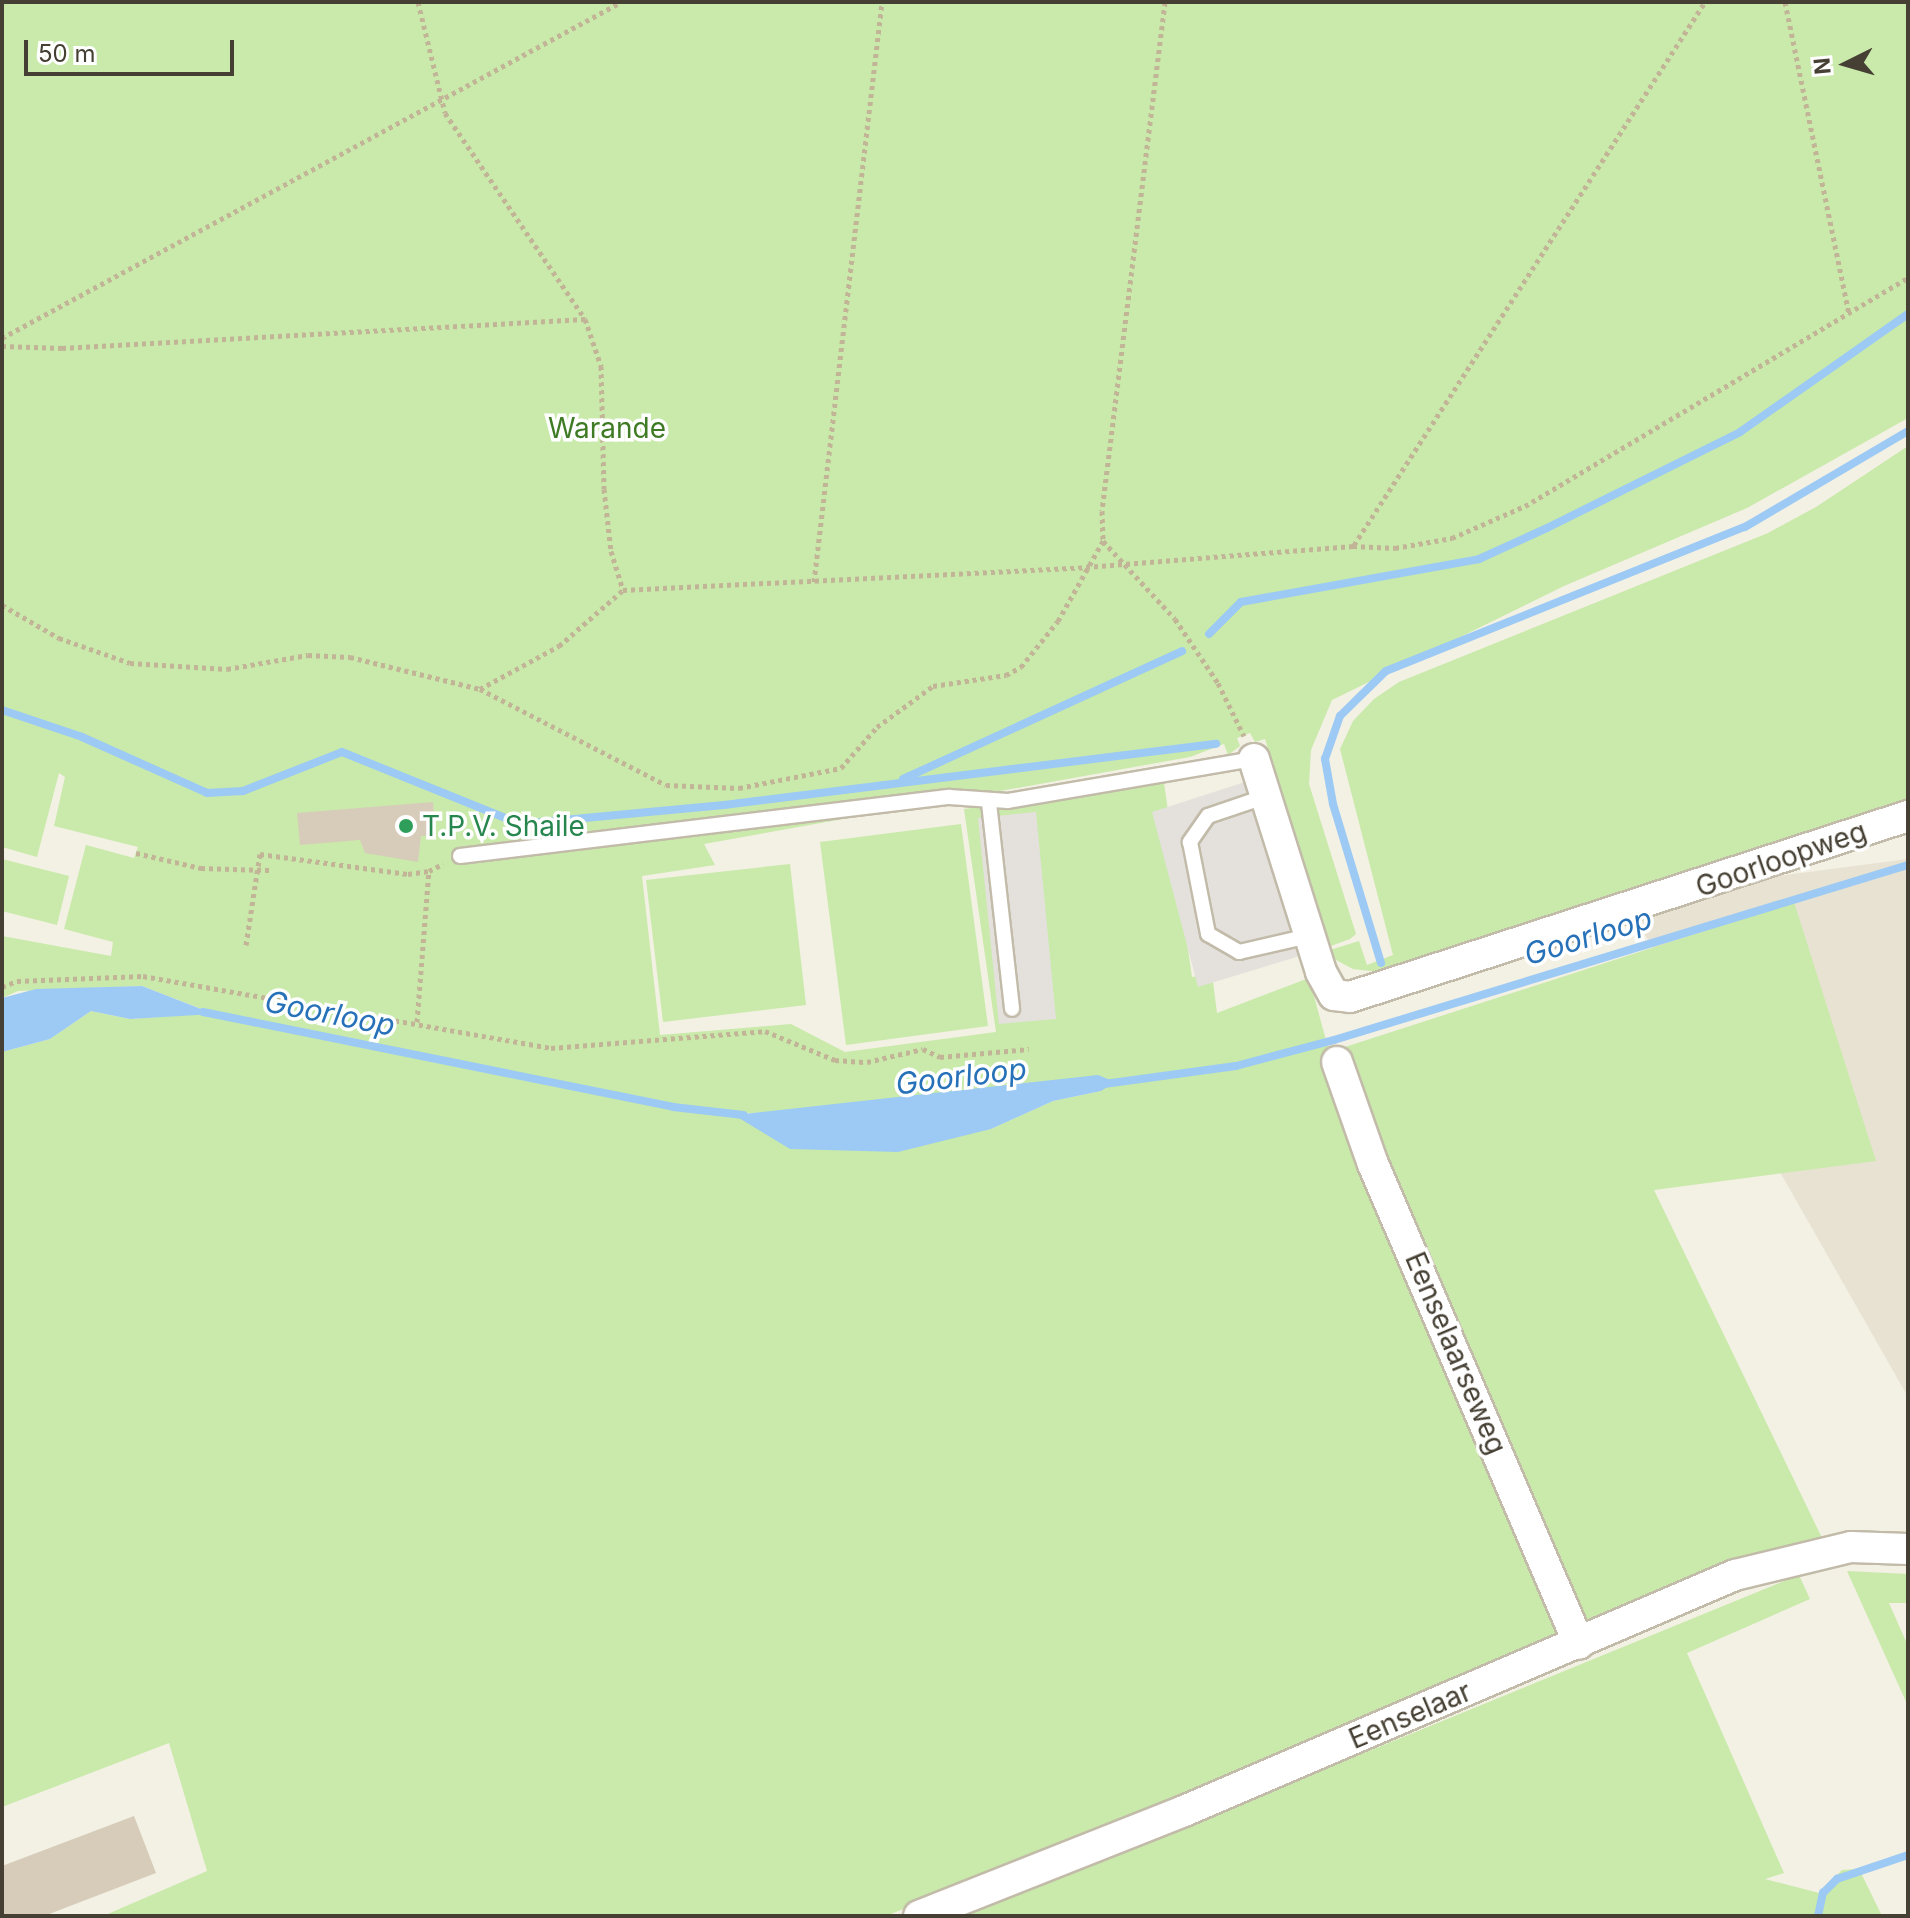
<!DOCTYPE html>
<html>
<head>
<meta charset="utf-8">
<style>
  body { margin:0 }
  #map { position:relative; width:1910px; height:1918px; overflow:hidden; background:#f3f0e4; font-family:Inter,sans-serif }
  div>[style] { position:absolute }
  .residential>* { inset:0; background:#e8e2d2 }
  .green>* { inset:0; background:#c9eaaa }
  .parking>* { inset:0; background:#e4e1dd }
  .water>* { inset:0; background:#9ccaf4 }
  .stream>* { height:8px; margin:-4px; padding:0 4px; transform-origin:4px; border-radius:4px; background:#9ccaf4 }
  .building>* { inset:0; background:#d6ccb9 }
  .path>* { height:5px; margin-top:-2.5px; transform-origin:0; background:repeating-linear-gradient(90deg,#c2b597 0 4px,transparent 0 8px) }
  .roads { filter:drop-shadow(2px 0 #c2bba9) drop-shadow(-2px 0 #c2bba9) drop-shadow(0 2px #c2bba9) drop-shadow(0 -2px #c2bba9) }
  .lane>* { height:14px; margin:-7px; padding:0 7px; transform-origin:7px; border-radius:7px; background:#fff }
  .street>* { height:30px; margin:-15px; padding:0 15px; transform-origin:15px; border-radius:15px; background:#fff }
  .dots>* { width:22px; height:22px; translate:-50% -50%; box-sizing:border-box; border:4px solid #fff; border-radius:50% }
  span { translate:-50% -50%; white-space:nowrap; text-align:center; line-height:1.15; -webkit-text-stroke:7px #fff; paint-order:stroke }
  .park-label { font-size:28px; color:#3f7b24 }
  .leisure-label { font-size:28px; color:#27864d }
  .left { translate:0 -50%; text-align:left }
  .street-label { font-size:28px; color:#464034 }
  .water-label { font-size:30px; color:#2771b8; font-style:italic }
  .frame { position:absolute; inset:0; border:4px solid #464034; pointer-events:none }
  .north { position:absolute; left:1806px; top:24px; width:80px; height:80px; -webkit-text-stroke:6px #fff; paint-order:stroke; rotate:265deg; font-size:22px; font-weight:700; line-height:32px; text-align:center; color:#464034 }
  .north::after { content:''; display:block; margin:auto; width:28px; height:36px; background:#464034; clip-path:polygon(50% 0,100% 100%,50% 72%,0 100%) }
  .scale { position:absolute; left:24px; top:40px; width:210px; height:36px; box-sizing:border-box; border:4px solid #464034; border-top:0; padding-left:10px; font-size:24px; line-height:28px; white-space:nowrap; color:#464034; -webkit-text-stroke:6px #fff; paint-order:stroke }
</style>
</head>
<body>
<div id="map">
  <div class="residential">
    <div style="clip-path:polygon(1908px 859px,1908px 1397px,1623px 896px)"></div>
  </div>
  <div class="green">
    <div style="clip-path:polygon(evenodd,2px 2px,1908px 2px,1908px 418px,1747px 508px,1564px 586px,1332px 700px,1311px 750px,1309px 784px,1356px 934px,1350px 939px,1328px 947px,1265px 739px,1255px 742px,1250px 733px,1237px 738px,1240px 746px,1228px 755px,1224px 744px,1190px 757px,704px 844px,715px 865px,642px 876px,660px 1035px,791px 1024px,845px 1052px,996px 1032px,964px 809px,1164px 783px,1192px 977px,1212px 974px,1217px 1013px,1309px 978px,1329px 1051px,1558px 1612px,1557px 1634px,1548px 1648px,886px 1916px,103px 1916px,207px 1871px,169px 1743px,2px 1807px,2px 1052px,50px 1039px,91px 1011px,130px 1019px,212px 1013px,142px 986px,18px 991px,2px 998px,2px 936px,111px 956px,113px 942px,64px 929px,86px 845px,134px 858px,138px 847px,54px 826px,65px 777px,59px 773px,37px 857px,2px 847px,2px 2px,1101px 1091px,1053px 1101px,991px 1129px,967px 1133px,736px 1114px,1101px 1091px)"></div>
    <div style="clip-path:polygon(1908px 446px,1908px 805px,1379px 972px,1353px 969px,1336px 960px,1330px 950px,1359px 941px,1367px 965px,1393px 955px,1340px 749px,1353px 721px,1374px 699px,1399px 682px,1768px 533px,1816px 507px)"></div>
    <div style="clip-path:polygon(961px 824px,988px 1026px,846px 1045px,820px 842px)"></div>
    <div style="clip-path:polygon(2px 859px,69px 876px,57px 925px,2px 911px)"></div>
    <div style="clip-path:polygon(790px 864px,806px 1005px,663px 1022px,646px 880px)"></div>
    <div style="clip-path:polygon(1794px 902px,1876px 1161px,1654px 1190px,1823px 1540px,1590px 1622px,1571px 1608px,1408px 1226px,1345px 1047px)"></div>
    <div style="clip-path:polygon(1847px 1571px,1908px 1574px,1908px 1603px,1889px 1603px,1908px 1646px,1908px 1706px)"></div>
    <div style="clip-path:polygon(1799px 1575px,1810px 1599px,1687px 1653px,1784px 1873px,1765px 1879px,1819px 1893px,1842px 1870px,1859px 1869px,1882px 1916px,966px 1916px)"></div>
  </div>
  <div class="parking">
    <div style="clip-path:polygon(1251px 780px,1300px 956px,1198px 987px,1152px 812px)"></div>
    <div style="clip-path:polygon(1036px 812px,1056px 1019px,999px 1024px,978px 818px)"></div>
  </div>
  <div class="water">
    <div style="clip-path:polygon(142px 986px,214px 1014px,130px 1019px,91px 1011px,50px 1039px,2px 1052px,2px 998px,36px 989px)"></div>
    <div style="clip-path:polygon(1098px 1075px,1115px 1082px,1101px 1091px,1053px 1101px,991px 1129px,898px 1152px,790px 1149px,734px 1115px)"></div>
  </div>
  <div class="stream">
    <div style="left:1209px;top:634px;width:45px;rotate:-45deg"></div>
    <div style="left:1241px;top:602px;width:242px;rotate:-10.2deg"></div>
    <div style="left:1479px;top:559px;width:75px;rotate:-24.5deg"></div>
    <div style="left:1547px;top:528px;width:216px;rotate:-26.4deg"></div>
    <div style="left:1740px;top:432px;width:205px;rotate:-35.1deg"></div>
    <div style="left:2px;top:710px;width:84px;rotate:18.6deg"></div>
    <div style="left:82px;top:737px;width:137px;rotate:24.1deg"></div>
    <div style="left:207px;top:793px;width:36px;rotate:-3deg"></div>
    <div style="left:243px;top:791px;width:106px;rotate:-21.5deg"></div>
    <div style="left:342px;top:752px;width:192px;rotate:22deg"></div>
    <div style="left:520px;top:824px;width:205px;rotate:-5.3deg"></div>
    <div style="left:724px;top:805px;width:496px;rotate:-7.1deg"></div>
    <div style="left:903px;top:779px;width:307px;rotate:-24.6deg"></div>
    <div style="left:1381px;top:963px;width:166px;rotate:-106.8deg"></div>
    <div style="left:1333px;top:804px;width:46px;rotate:-100.1deg"></div>
    <div style="left:1325px;top:759px;width:46px;rotate:-70.8deg"></div>
    <div style="left:1340px;top:716px;width:64px;rotate:-44.4deg"></div>
    <div style="left:1386px;top:671px;width:387px;rotate:-21.9deg"></div>
    <div style="left:1745px;top:527px;width:189px;rotate:-30.5deg"></div>
    <div style="left:203px;top:1012px;width:480px;rotate:11.4deg"></div>
    <div style="left:673px;top:1107px;width:71px;rotate:6.4deg"></div>
    <div style="left:1104px;top:1084px;width:133px;rotate:-7.8deg"></div>
    <div style="left:1236px;top:1066px;width:101px;rotate:-14.9deg"></div>
    <div style="left:1334px;top:1040px;width:600px;rotate:-16.96deg"></div>
    <div style="left:1818px;top:1916px;width:24px;rotate:-78deg"></div>
    <div style="left:1823px;top:1893px;width:20px;rotate:-45deg"></div>
    <div style="left:1837px;top:1879px;width:75px;rotate:-18.7deg"></div>
  </div>
  <div class="building">
    <div style="clip-path:polygon(433px 802px,435px 835px,421px 836px,418px 862px,365px 853px,360px 840px,300px 845px,297px 813px)"></div>
    <div style="clip-path:polygon(134px 1816px,156px 1873px,44px 1916px,2px 1916px,2px 1866px)"></div>
  </div>
  <div class="path">
    <div style="left:418px;top:2px;width:114px;rotate:76.3deg"></div>
    <div style="left:445px;top:113px;width:249px;rotate:55.8deg"></div>
    <div style="left:1165px;top:2px;width:513px;rotate:97.06deg"></div>
    <div style="left:1102px;top:511px;width:30px;rotate:88deg"></div>
    <div style="left:1103px;top:541px;width:106px;rotate:47.3deg"></div>
    <div style="left:1175px;top:619px;width:77px;rotate:56.1deg"></div>
    <div style="left:1218px;top:683px;width:59px;rotate:63.9deg"></div>
    <div style="left:1785px;top:2px;width:318px;rotate:78.4deg"></div>
    <div style="left:2px;top:338px;width:704px;rotate:-28.49deg"></div>
    <div style="left:2px;top:346px;width:60px;rotate:1.9deg"></div>
    <div style="left:62px;top:348px;width:524px;rotate:-3.17deg"></div>
    <div style="left:585px;top:319px;width:50px;rotate:71.2deg"></div>
    <div style="left:601px;top:366px;width:123px;rotate:88.6deg"></div>
    <div style="left:604px;top:489px;width:62px;rotate:83.6deg"></div>
    <div style="left:611px;top:551px;width:41px;rotate:72.9deg"></div>
    <div style="left:623px;top:590px;width:464px;rotate:-2.8deg"></div>
    <div style="left:1086px;top:567px;width:268px;rotate:-4.5deg"></div>
    <div style="left:1353px;top:546px;width:42px;rotate:2.7deg"></div>
    <div style="left:1395px;top:548px;width:58px;rotate:-10deg"></div>
    <div style="left:1452px;top:538px;width:80px;rotate:-23.7deg"></div>
    <div style="left:1525px;top:506px;width:446px;rotate:-30.8deg"></div>
    <div style="left:1354px;top:545px;width:647px;rotate:-57.12deg"></div>
    <div style="left:814px;top:582px;width:584px;rotate:-83.31deg"></div>
    <div style="left:2px;top:605px;width:66px;rotate:30.1deg"></div>
    <div style="left:59px;top:638px;width:75px;rotate:19.4deg"></div>
    <div style="left:130px;top:663px;width:97px;rotate:3.5deg"></div>
    <div style="left:227px;top:669px;width:82px;rotate:-9.8deg"></div>
    <div style="left:308px;top:655px;width:42px;rotate:2.7deg"></div>
    <div style="left:350px;top:657px;width:134px;rotate:13.8deg"></div>
    <div style="left:480px;top:689px;width:209px;rotate:27.3deg"></div>
    <div style="left:666px;top:785px;width:73px;rotate:2.4deg"></div>
    <div style="left:739px;top:788px;width:104px;rotate:-11.1deg"></div>
    <div style="left:841px;top:768px;width:55px;rotate:-48.7deg"></div>
    <div style="left:877px;top:727px;width:69px;rotate:-36.2deg"></div>
    <div style="left:933px;top:686px;width:74px;rotate:-8.6deg"></div>
    <div style="left:1006px;top:675px;width:17px;rotate:-28deg"></div>
    <div style="left:1021px;top:667px;width:59px;rotate:-51.2deg"></div>
    <div style="left:1058px;top:621px;width:92px;rotate:-60.6deg"></div>
    <div style="left:480px;top:689px;width:90px;rotate:-28.6deg"></div>
    <div style="left:559px;top:646px;width:85px;rotate:-41.2deg"></div>
    <div style="left:136px;top:853px;width:67px;rotate:13deg"></div>
    <div style="left:201px;top:868px;width:69px;rotate:1.7deg"></div>
    <div style="left:246px;top:945px;width:92px;rotate:-81.3deg"></div>
    <div style="left:260px;top:854px;width:149px;rotate:7.7deg"></div>
    <div style="left:408px;top:874px;width:21px;rotate:-8deg"></div>
    <div style="left:2px;top:987px;width:16px;rotate:-22deg"></div>
    <div style="left:17px;top:981px;width:126px;rotate:-2.3deg"></div>
    <div style="left:143px;top:976px;width:414px;rotate:10deg"></div>
    <div style="left:551px;top:1048px;width:215px;rotate:-4.5deg"></div>
    <div style="left:765px;top:1031px;width:76px;rotate:22.5deg"></div>
    <div style="left:835px;top:1060px;width:32px;rotate:4deg"></div>
    <div style="left:867px;top:1062px;width:57px;rotate:-13.1deg"></div>
    <div style="left:923px;top:1049px;width:19px;rotate:25deg"></div>
    <div style="left:940px;top:1057px;width:89px;rotate:-5.1deg"></div>
    <div style="left:417px;top:1022px;width:151px;rotate:-85.5deg"></div>
    <div style="left:429px;top:871px;width:16px;rotate:-27deg"></div>
  </div>
  <div class="roads">
    <div class="lane">
      <div style="left:1267px;top:796px;width:62px;rotate:161.3deg"></div>
      <div style="left:1208px;top:816px;width:32px;rotate:125deg"></div>
      <div style="left:1190px;top:842px;width:94px;rotate:78.9deg"></div>
      <div style="left:1208px;top:934px;width:36px;rotate:30deg"></div>
      <div style="left:1239px;top:952px;width:72px;rotate:-12.9deg"></div>
      <div style="left:989px;top:803px;width:207px;rotate:83.6deg"></div>
      <div style="left:460px;top:856px;width:493px;rotate:-6.9deg"></div>
      <div style="left:949px;top:797px;width:59px;rotate:3.9deg"></div>
      <div style="left:1008px;top:801px;width:250px;rotate:-9.7deg"></div>
    </div>
    <div class="street">
      <div style="left:1254px;top:759px;width:223px;rotate:72.5deg"></div>
      <div style="left:1321px;top:972px;width:26px;rotate:61deg"></div>
      <div style="left:1334px;top:995px;width:16px;rotate:7deg"></div>
      <div style="left:1350px;top:997px;width:587px;rotate:-17.97deg"></div>
      <div style="left:1337px;top:1062px;width:108px;rotate:70.6deg"></div>
      <div style="left:1373px;top:1164px;width:522px;rotate:66.77deg"></div>
      <div style="left:919px;top:1916px;width:285px;rotate:-21.6deg"></div>
      <div style="left:1184px;top:1811px;width:599px;rotate:-23.19deg"></div>
      <div style="left:1735px;top:1575px;width:119px;rotate:-13.6deg"></div>
      <div style="left:1851px;top:1547px;width:57px;rotate:2deg"></div>
    </div>
  </div>
  <div class="dots">
    <div style="left:406px;top:826px;background:#2e9e5b"></div>
  </div>
  <div class="park-label">
    <span style="left:607px;top:428px">Warande</span>
  </div>
  <div class="leisure-label">
    <span class="left" style="left:422px;top:826px">T.P.V. Shaile</span>
  </div>
  <div class="street-label">
    <span style="left:1781px;top:859px;rotate:-19deg">Goorloopweg</span>
    <span style="left:1456px;top:1353px;rotate:67deg">Eenselaarseweg</span>
    <span style="left:1410px;top:1715px;rotate:-23deg">Eenselaar</span>
  </div>
  <div class="water-label">
    <span style="left:1588px;top:936px;rotate:-17deg">Goorloop</span>
    <span style="left:330px;top:1013px;rotate:11deg">Goorloop</span>
    <span style="left:961px;top:1076px;rotate:-7deg">Goorloop</span>
  </div>
  <div class="frame"></div>
  <div class="north">N</div>
  <div class="scale">50 m</div>
</div>
</body>
</html>
